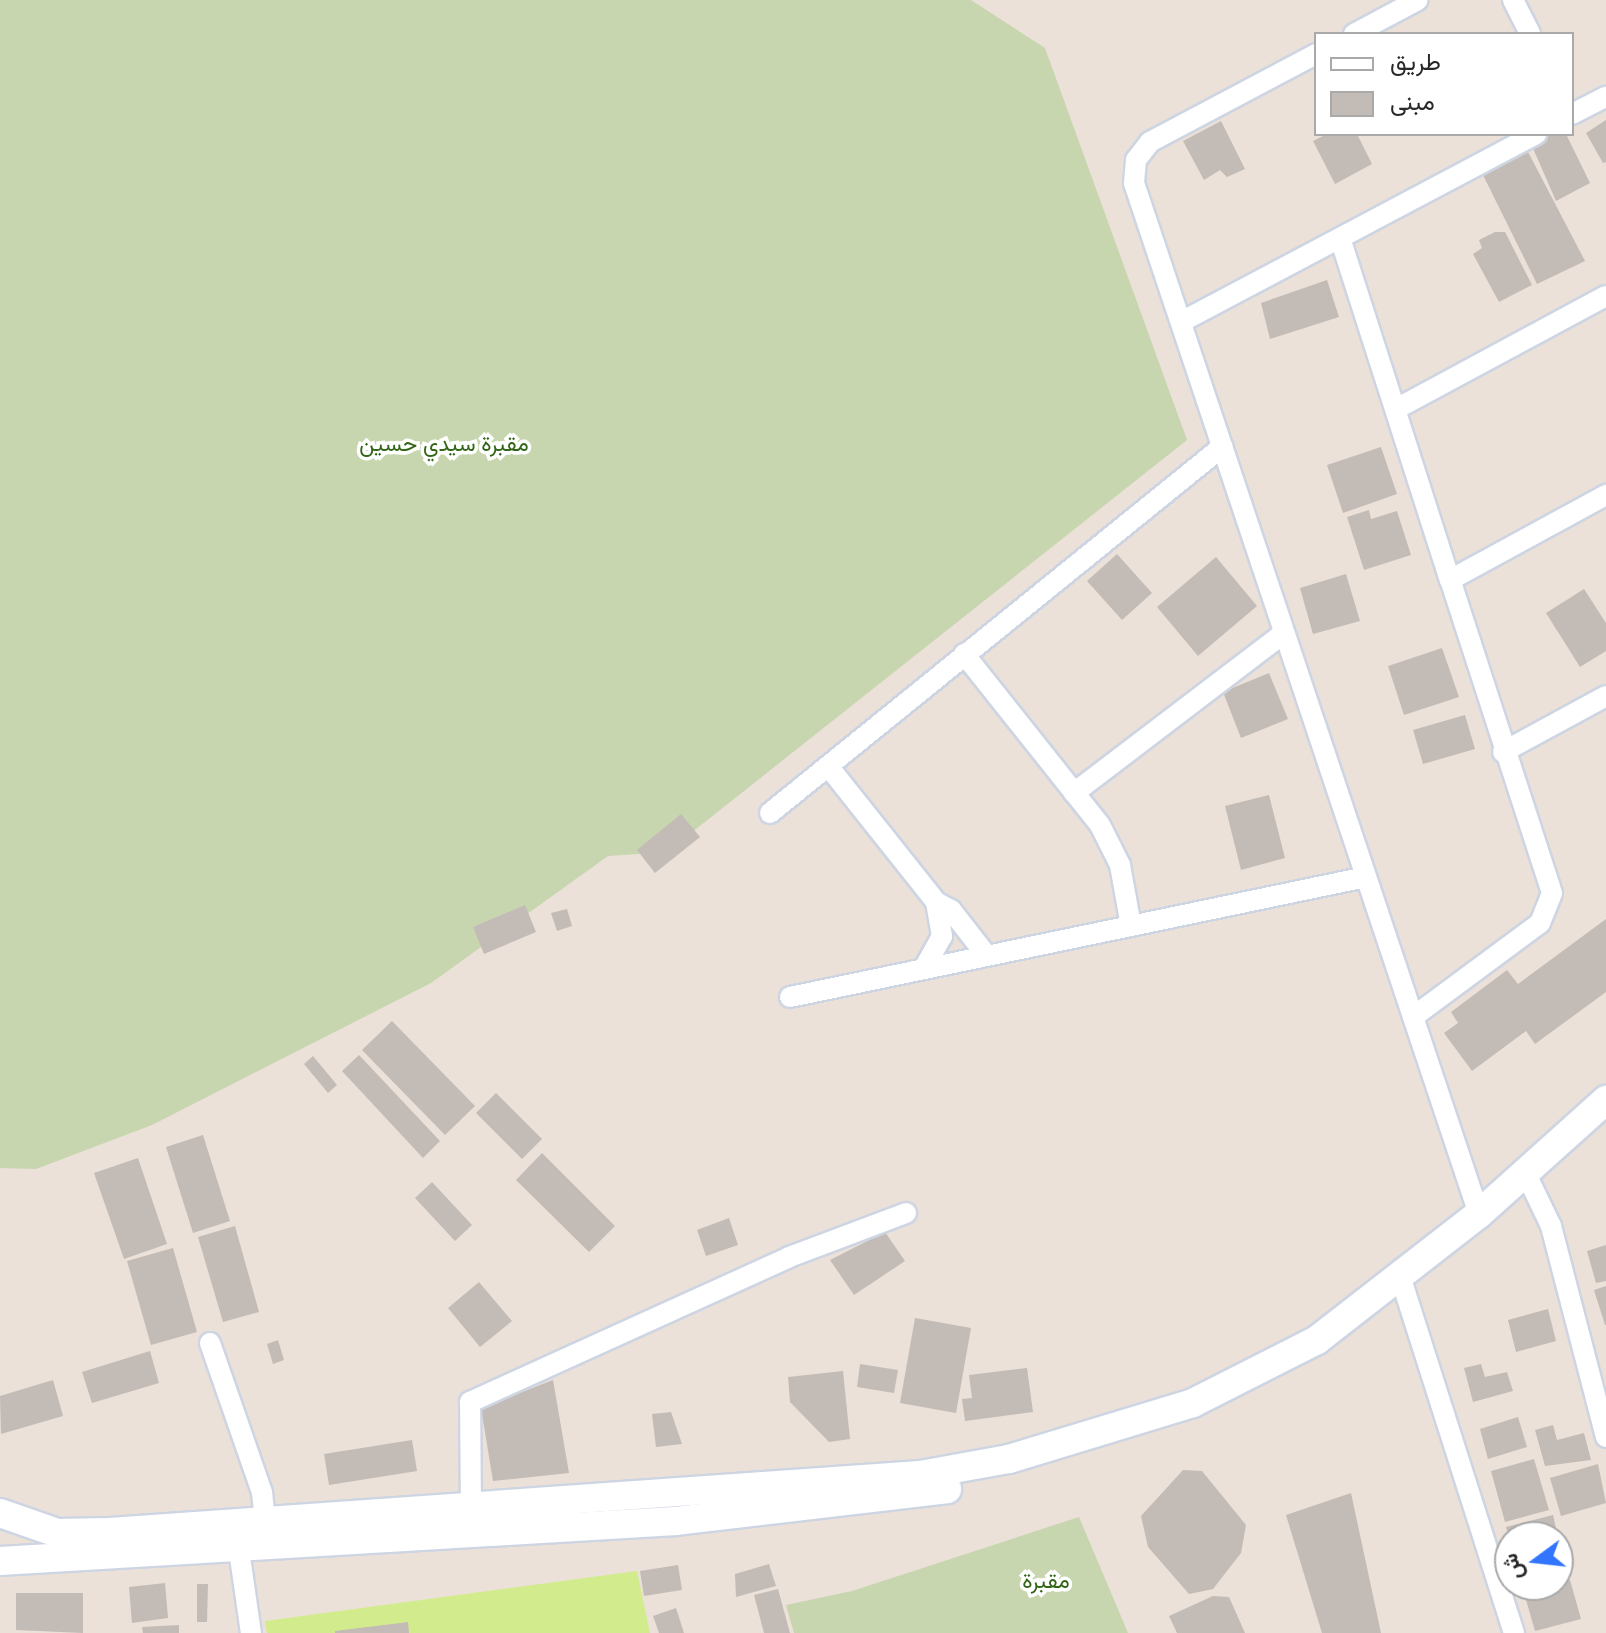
<!DOCTYPE html>
<html>
<head>
<meta charset="utf-8">
<style>
  body { margin:0 }
  #map { position:relative; width:1606px; height:1633px; overflow:hidden; background:#ebe1d9; font-family:Montserrat,Vazirmatn,sans-serif }
  div>[style] { position:absolute }
  .cemetery>* { inset:0; background:#c7d6af }
  .pitch>* { inset:0; background:#d2ec8d }
  .building>* { inset:0; background:#c3bbb6 }
  .roads { filter:drop-shadow(2px 0 #ced5e2) drop-shadow(-2px 0 #ced5e2) drop-shadow(0 2px #ced5e2) drop-shadow(0 -2px #ced5e2) }
  .street>* { height:20px; margin:-10px; padding:0 10px; transform-origin:10px; border-radius:10px; background:#fff }
  .secondary>* { height:28px; margin:-14px; padding:0 14px; transform-origin:14px; border-radius:14px; background:#fff }
  span { translate:-50% -50%; white-space:nowrap; text-align:center; line-height:1.15; -webkit-text-stroke:7px #fff; paint-order:stroke }
  .park-label { font-size:22px; color:#326617 }
  .legend { position:absolute; left:1314px; top:32px; width:260px; height:104px; box-sizing:border-box; background:#fff; border:2px solid #a9a9a9; margin:0; padding:10px 14px; list-style:none; font-size:24px; color:#282828 }
  .legend li { display:flex; align-items:center; gap:16px; height:40px }
  .legend b { width:40px; border:2px solid #a9a9a9 }
  .north { position:absolute; left:1494px; top:1521px; width:80px; height:80px; box-sizing:border-box; background:#fff; border:2px solid #a9a9a9; border-radius:50%; rotate:255deg; font-size:22px; font-weight:700; line-height:32px; text-align:center; color:#282828 }
  .north::after { content:''; display:block; margin:auto; width:28px; height:36px; background:#3275ff; clip-path:polygon(50% 0,100% 100%,50% 72%,0 100%) }
</style>
</head>
<body>
<div id="map">
  <div class="cemetery">
    <div style="clip-path:polygon(0 0,971px 0,1045px 48px,1187px 440px,667px 852px,608px 856px,431px 983px,152px 1125px,36px 1169px,0 1168px)"></div>
    <div style="clip-path:polygon(1079px 1517px,1128px 1633px,794px 1633px,786px 1605px,852px 1591px)"></div>
  </div>
  <div class="pitch">
    <div style="clip-path:polygon(637px 1571px,650px 1633px,267px 1633px,265px 1621px)"></div>
  </div>
  <div class="building">
    <div style="clip-path:polygon(1606px 120px,1606px 162px,1603px 163px,1586px 133px)"></div>
    <div style="clip-path:polygon(1221px 121px,1245px 169px,1227px 177px,1220px 170px,1204px 180px,1183px 141px)"></div>
    <div style="clip-path:polygon(1327px 134px,1357px 134px,1372px 164px,1335px 184px,1313px 141px)"></div>
    <div style="clip-path:polygon(1541px 134px,1566px 134px,1590px 183px,1556px 201px,1532px 146px)"></div>
    <div style="clip-path:polygon(1527px 150px,1585px 261px,1537px 284px,1482px 173px)"></div>
    <div style="clip-path:polygon(1495px 232px,1505px 232px,1532px 285px,1499px 302px,1473px 254px,1482px 248px,1479px 240px)"></div>
    <div style="clip-path:polygon(1327px 280px,1339px 317px,1270px 339px,1261px 303px)"></div>
    <div style="clip-path:polygon(1381px 447px,1397px 494px,1343px 513px,1327px 465px)"></div>
    <div style="clip-path:polygon(1369px 510px,1371px 519px,1397px 511px,1411px 555px,1364px 570px,1347px 517px)"></div>
    <div style="clip-path:polygon(1117px 554px,1152px 593px,1122px 620px,1087px 581px)"></div>
    <div style="clip-path:polygon(1216px 557px,1257px 606px,1198px 656px,1157px 607px)"></div>
    <div style="clip-path:polygon(1346px 574px,1360px 621px,1313px 634px,1300px 588px)"></div>
    <div style="clip-path:polygon(1584px 589px,1606px 623px,1606px 651px,1580px 667px,1546px 613px)"></div>
    <div style="clip-path:polygon(1442px 648px,1459px 697px,1404px 715px,1388px 666px)"></div>
    <div style="clip-path:polygon(1269px 673px,1288px 719px,1241px 738px,1223px 692px)"></div>
    <div style="clip-path:polygon(1465px 715px,1475px 749px,1423px 764px,1413px 730px)"></div>
    <div style="clip-path:polygon(1269px 795px,1285px 858px,1241px 870px,1225px 806px)"></div>
    <div style="clip-path:polygon(681px 814px,700px 837px,655px 873px,637px 850px)"></div>
    <div style="clip-path:polygon(525px 905px,536px 932px,484px 954px,473px 927px)"></div>
    <div style="clip-path:polygon(567px 909px,572px 926px,557px 931px,551px 913px)"></div>
    <div style="clip-path:polygon(1606px 919px,1606px 992px,1535px 1044px,1526px 1031px,1472px 1071px,1444px 1033px,1458px 1023px,1451px 1012px,1507px 970px,1518px 984px)"></div>
    <div style="clip-path:polygon(392px 1021px,475px 1106px,445px 1135px,362px 1050px)"></div>
    <div style="clip-path:polygon(359px 1055px,440px 1141px,423px 1158px,342px 1071px)"></div>
    <div style="clip-path:polygon(313px 1056px,337px 1085px,328px 1093px,304px 1064px)"></div>
    <div style="clip-path:polygon(496px 1093px,542px 1139px,522px 1159px,476px 1113px)"></div>
    <div style="clip-path:polygon(203px 1135px,230px 1221px,193px 1233px,166px 1147px)"></div>
    <div style="clip-path:polygon(542px 1153px,615px 1226px,589px 1252px,516px 1180px)"></div>
    <div style="clip-path:polygon(138px 1158px,167px 1244px,124px 1259px,94px 1173px)"></div>
    <div style="clip-path:polygon(432px 1182px,472px 1225px,455px 1241px,415px 1198px)"></div>
    <div style="clip-path:polygon(729px 1218px,738px 1245px,706px 1256px,697px 1230px)"></div>
    <div style="clip-path:polygon(235px 1226px,259px 1312px,223px 1322px,198px 1237px)"></div>
    <div style="clip-path:polygon(885px 1232px,905px 1261px,854px 1295px,830px 1260px)"></div>
    <div style="clip-path:polygon(1606px 1245px,1606px 1281px,1596px 1283px,1587px 1251px)"></div>
    <div style="clip-path:polygon(173px 1248px,197px 1332px,151px 1345px,127px 1261px)"></div>
    <div style="clip-path:polygon(479px 1282px,512px 1321px,480px 1347px,448px 1308px)"></div>
    <div style="clip-path:polygon(1606px 1286px,1606px 1325px,1605px 1325px,1594px 1290px)"></div>
    <div style="clip-path:polygon(1548px 1309px,1556px 1341px,1516px 1352px,1508px 1320px)"></div>
    <div style="clip-path:polygon(915px 1318px,971px 1328px,956px 1413px,900px 1403px)"></div>
    <div style="clip-path:polygon(278px 1340px,284px 1360px,273px 1364px,267px 1344px)"></div>
    <div style="clip-path:polygon(150px 1351px,159px 1383px,92px 1403px,82px 1372px)"></div>
    <div style="clip-path:polygon(860px 1364px,898px 1370px,894px 1393px,857px 1387px)"></div>
    <div style="clip-path:polygon(1481px 1364px,1485px 1377px,1507px 1372px,1513px 1391px,1473px 1402px,1464px 1368px)"></div>
    <div style="clip-path:polygon(1027px 1368px,1033px 1412px,965px 1421px,962px 1399px,972px 1398px,969px 1375px)"></div>
    <div style="clip-path:polygon(843px 1371px,850px 1439px,829px 1442px,790px 1402px,788px 1377px)"></div>
    <div style="clip-path:polygon(53px 1380px,63px 1416px,1px 1434px,0 1396px)"></div>
    <div style="clip-path:polygon(553px 1380px,569px 1473px,493px 1481px,481px 1408px)"></div>
    <div style="clip-path:polygon(671px 1412px,682px 1444px,656px 1447px,652px 1414px)"></div>
    <div style="clip-path:polygon(1518px 1417px,1527px 1447px,1488px 1459px,1480px 1429px)"></div>
    <div style="clip-path:polygon(1553px 1425px,1557px 1440px,1584px 1433px,1591px 1460px,1545px 1466px,1535px 1430px)"></div>
    <div style="clip-path:polygon(412px 1440px,417px 1471px,329px 1485px,324px 1454px)"></div>
    <div style="clip-path:polygon(1534px 1459px,1549px 1510px,1505px 1522px,1491px 1471px)"></div>
    <div style="clip-path:polygon(1598px 1464px,1606px 1503px,1561px 1516px,1550px 1478px)"></div>
    <div style="clip-path:polygon(1183px 1470px,1202px 1471px,1246px 1525px,1241px 1553px,1213px 1589px,1189px 1594px,1148px 1547px,1141px 1516px)"></div>
    <div style="clip-path:polygon(1351px 1493px,1381px 1633px,1322px 1633px,1286px 1515px)"></div>
    <div style="clip-path:polygon(1553px 1515px,1558px 1537px,1509px 1537px,1506px 1527px)"></div>
    <div style="clip-path:polygon(769px 1564px,776px 1586px,736px 1597px,735px 1574px)"></div>
    <div style="clip-path:polygon(678px 1565px,682px 1590px,644px 1596px,640px 1571px)"></div>
    <div style="clip-path:polygon(1570px 1580px,1581px 1619px,1535px 1631px,1524px 1593px)"></div>
    <div style="clip-path:polygon(165px 1583px,168px 1618px,132px 1623px,129px 1587px)"></div>
    <div style="clip-path:polygon(197px 1584px,208px 1584px,207px 1622px,197px 1622px)"></div>
    <div style="clip-path:polygon(778px 1589px,790px 1633px,764px 1633px,754px 1595px)"></div>
    <div style="clip-path:polygon(16px 1593px,83px 1593px,83px 1633px,16px 1630px)"></div>
    <div style="clip-path:polygon(1213px 1596px,1229px 1597px,1245px 1633px,1177px 1633px,1169px 1616px)"></div>
    <div style="clip-path:polygon(676px 1608px,684px 1633px,659px 1633px,653px 1616px)"></div>
    <div style="clip-path:polygon(408px 1622px,409px 1633px,335px 1633px,335px 1631px)"></div>
    <div style="clip-path:polygon(179px 1625px,179px 1633px,143px 1633px,142px 1627px)"></div>
  </div>
  <div class="roads">
    <div class="street">
      <div style="left:1513px;top:0;width:38px;rotate:63deg"></div>
      <div style="left:1354px;top:34px;width:72px;rotate:-28deg"></div>
      <div style="left:1316px;top:54px;width:188px;rotate:152.1deg"></div>
      <div style="left:1150px;top:142px;width:23px;rotate:128deg"></div>
      <div style="left:1136px;top:160px;width:23px;rotate:95deg"></div>
      <div style="left:1134px;top:183px;width:1087px;rotate:71.5deg"></div>
      <div style="left:1572px;top:114px;width:38px;rotate:-27deg"></div>
      <div style="left:1341px;top:241px;width:356px;rotate:72.2deg"></div>
      <div style="left:1450px;top:580px;width:178px;rotate:-28.6deg"></div>
      <div style="left:1181px;top:322px;width:402px;rotate:-27.9deg"></div>
      <div style="left:1396px;top:409px;width:238px;rotate:-28.3deg"></div>
      <div style="left:964px;top:654px;width:218px;rotate:51.5deg"></div>
      <div style="left:1100px;top:825px;width:45px;rotate:63.4deg"></div>
      <div style="left:1120px;top:865px;width:62px;rotate:79.8deg"></div>
      <div style="left:1503px;top:752px;width:117px;rotate:-28.5deg"></div>
      <div style="left:828px;top:766px;width:174px;rotate:51.5deg"></div>
      <div style="left:936px;top:902px;width:35px;rotate:80deg"></div>
      <div style="left:942px;top:936px;width:37px;rotate:119deg"></div>
      <div style="left:1074px;top:793px;width:264px;rotate:-37.3deg"></div>
      <div style="left:770px;top:813px;width:582px;rotate:-39deg"></div>
      <div style="left:936px;top:902px;width:17px;rotate:28deg"></div>
      <div style="left:951px;top:910px;width:58px;rotate:52deg"></div>
      <div style="left:790px;top:997px;width:588px;rotate:-11.77deg"></div>
      <div style="left:1413px;top:1017px;width:158px;rotate:-36.5deg"></div>
      <div style="left:1540px;top:923px;width:32px;rotate:-68deg"></div>
      <div style="left:1552px;top:893px;width:329px;rotate:-108deg"></div>
      <div style="left:1526px;top:1174px;width:58px;rotate:64.3deg"></div>
      <div style="left:1551px;top:1226px;width:218px;rotate:75.4deg"></div>
      <div style="left:1401px;top:1279px;width:372px;rotate:72.3deg"></div>
      <div style="left:210px;top:1343px;width:158px;rotate:70.8deg"></div>
      <div style="left:262px;top:1492px;width:28px;rotate:84deg"></div>
      <div style="left:471px;top:1510px;width:108px;rotate:-90.5deg"></div>
      <div style="left:470px;top:1402px;width:350px;rotate:-24.4deg"></div>
      <div style="left:789px;top:1257px;width:125px;rotate:-20.6deg"></div>
      <div style="left:239px;top:1550px;width:84px;rotate:81.8deg"></div>
    </div>
    <div class="secondary">
      <div style="left:0;top:1513px;width:60px;rotate:19.3deg"></div>
      <div style="left:57px;top:1533px;width:53px;rotate:-1.1deg"></div>
      <div style="left:110px;top:1532px;width:812px;rotate:-4.03deg"></div>
      <div style="left:920px;top:1475px;width:90px;rotate:-10.2deg"></div>
      <div style="left:1009px;top:1459px;width:192px;rotate:-16.9deg"></div>
      <div style="left:1193px;top:1403px;width:139px;rotate:-26.9deg"></div>
      <div style="left:1317px;top:1340px;width:205px;rotate:-37.9deg"></div>
      <div style="left:1479px;top:1214px;width:171px;rotate:-41.9deg"></div>
      <div style="left:0;top:1561px;width:677px;rotate:-3.39deg"></div>
      <div style="left:676px;top:1521px;width:273px;rotate:-6.7deg"></div>
    </div>
  </div>
  <div class="park-label">
    <span style="left:444px;top:444px">مقبرة سيدي حسين</span>
    <span style="left:1046px;top:1581px">مقبرة</span>
  </div>
  <ul class="legend">
  <li><b style="height:10px;background:#fff"></b>طريق</li>
  <li><b style="height:22px;background:#c3bbb6"></b>مبنى</li>
  </ul>
  <div class="north">ش</div>
</div>
</body>
</html>
